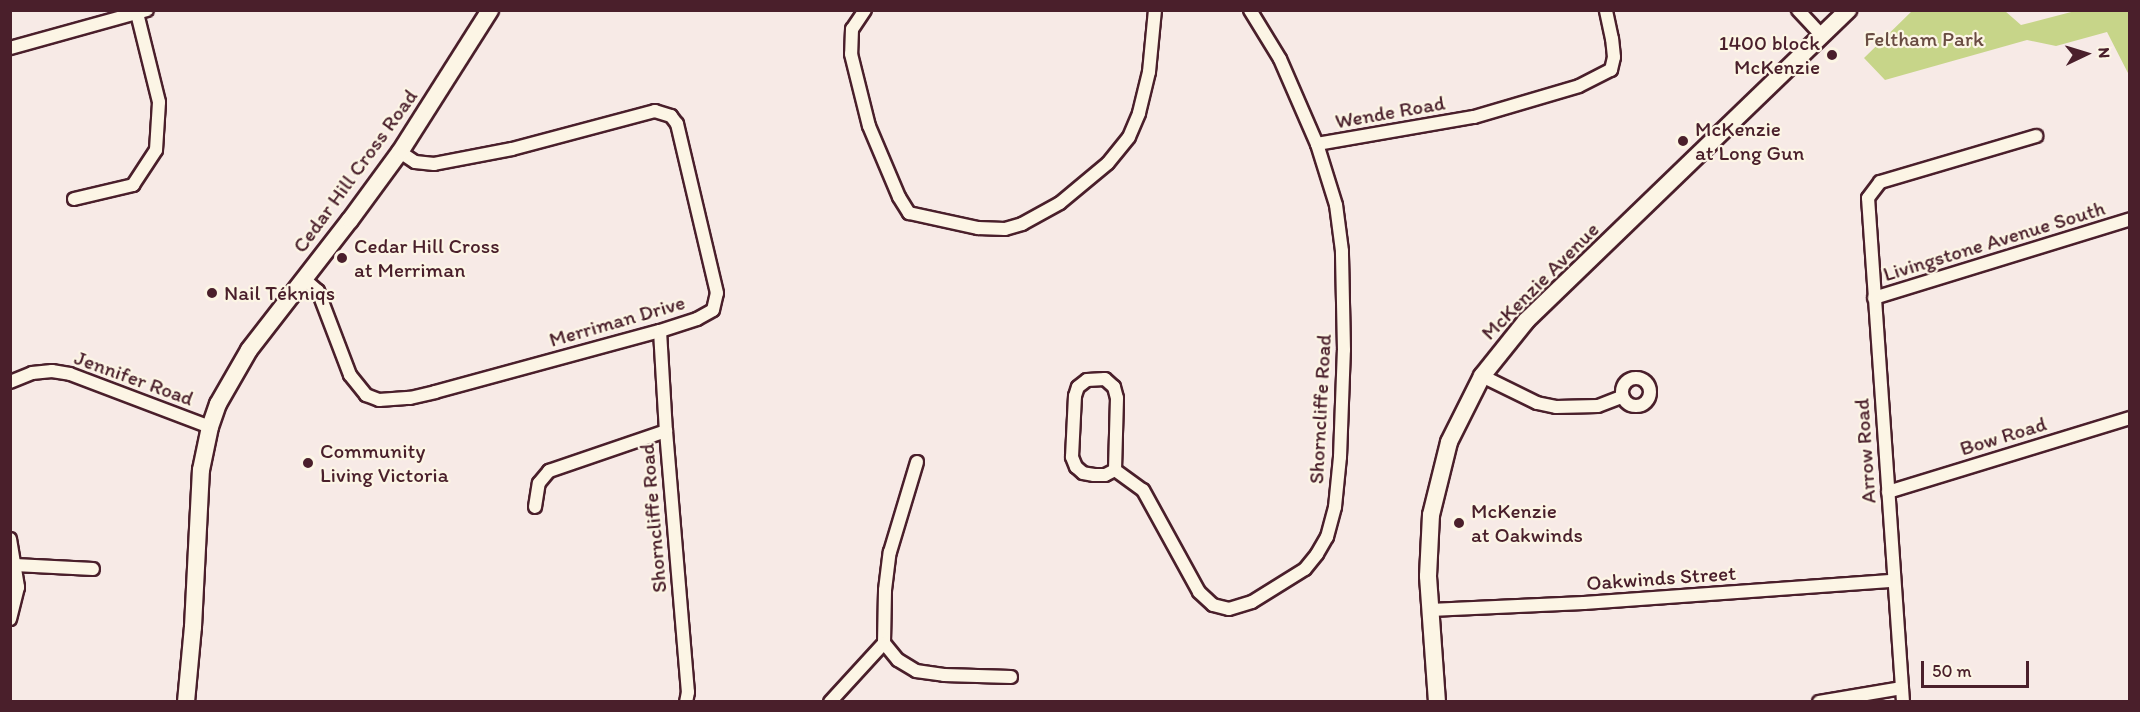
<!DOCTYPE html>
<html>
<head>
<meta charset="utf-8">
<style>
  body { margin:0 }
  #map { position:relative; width:2140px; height:712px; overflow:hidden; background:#f7eae6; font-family:Itim,sans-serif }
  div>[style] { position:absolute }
  .green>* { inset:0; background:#c7d589 }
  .roads { filter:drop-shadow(2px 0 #4a1f2b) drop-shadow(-2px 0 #4a1f2b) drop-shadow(0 2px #4a1f2b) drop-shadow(0 -2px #4a1f2b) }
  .minor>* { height:12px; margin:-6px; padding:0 6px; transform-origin:6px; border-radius:6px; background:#fcf5e5 }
  .minor>.ring { margin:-6px; padding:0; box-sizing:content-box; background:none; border:12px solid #fcf5e5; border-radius:50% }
  .secondary>* { height:16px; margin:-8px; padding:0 8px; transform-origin:8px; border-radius:8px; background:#fcf5e5 }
  .dots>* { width:16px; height:16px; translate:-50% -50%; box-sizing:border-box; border:3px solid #fcf5e5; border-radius:50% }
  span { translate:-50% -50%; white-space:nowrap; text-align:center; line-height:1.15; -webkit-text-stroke:4.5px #fcf5e5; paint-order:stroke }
  .park-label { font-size:21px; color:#694c42 }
  .poi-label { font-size:21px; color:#4a1f2b }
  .right { translate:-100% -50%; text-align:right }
  .left { translate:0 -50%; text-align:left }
  .street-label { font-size:21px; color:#4a1f2b }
  .frame { position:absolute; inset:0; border:12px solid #4a1f2b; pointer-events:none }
  .north { position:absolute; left:2056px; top:24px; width:60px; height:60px; -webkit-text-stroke:4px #fcf5e5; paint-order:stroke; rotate:86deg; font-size:16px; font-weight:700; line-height:24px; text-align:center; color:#4a1f2b }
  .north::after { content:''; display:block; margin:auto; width:21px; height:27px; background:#4a1f2b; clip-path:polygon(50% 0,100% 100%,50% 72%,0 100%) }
  .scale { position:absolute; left:1921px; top:661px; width:108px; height:27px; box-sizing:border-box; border:3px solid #4a1f2b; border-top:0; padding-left:8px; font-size:18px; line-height:21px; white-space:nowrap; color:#4a1f2b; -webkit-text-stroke:4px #fcf5e5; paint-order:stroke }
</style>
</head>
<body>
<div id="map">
  <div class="green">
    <div style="clip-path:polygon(1913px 10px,2005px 11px,2021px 25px,2075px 11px,2129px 11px,2129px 75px,2107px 32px,2056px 46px,2027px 40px,1885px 80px,1864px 58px)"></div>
  </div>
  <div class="roads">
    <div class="minor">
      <div style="left:865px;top:10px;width:23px;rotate:124deg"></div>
      <div style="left:852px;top:29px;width:25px;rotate:92deg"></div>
      <div style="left:851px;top:54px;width:74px;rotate:76deg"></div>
      <div style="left:869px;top:126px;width:77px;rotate:67.1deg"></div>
      <div style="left:899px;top:197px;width:19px;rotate:58deg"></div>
      <div style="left:909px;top:213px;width:71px;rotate:12.3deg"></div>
      <div style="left:978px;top:228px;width:27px;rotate:2deg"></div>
      <div style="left:1005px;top:229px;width:18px;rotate:-16deg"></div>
      <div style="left:1022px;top:224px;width:43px;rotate:-28.9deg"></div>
      <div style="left:1060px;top:203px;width:62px;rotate:-39.8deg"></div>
      <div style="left:1108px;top:163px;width:33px;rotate:-51deg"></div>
      <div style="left:1129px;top:137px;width:26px;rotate:-67deg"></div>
      <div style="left:1139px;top:113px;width:42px;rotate:-76.3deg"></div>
      <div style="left:1149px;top:72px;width:62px;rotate:-84.5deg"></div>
      <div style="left:1250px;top:10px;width:57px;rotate:58.5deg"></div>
      <div style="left:1280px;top:59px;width:93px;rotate:66.5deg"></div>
      <div style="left:1317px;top:144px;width:159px;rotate:-9.8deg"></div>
      <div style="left:1474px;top:117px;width:109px;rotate:-16.4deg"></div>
      <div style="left:1579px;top:86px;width:36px;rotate:-27deg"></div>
      <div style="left:1611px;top:70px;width:13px;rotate:-77deg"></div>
      <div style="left:1614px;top:57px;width:18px;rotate:-96deg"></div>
      <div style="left:1612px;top:39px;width:30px;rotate:-102deg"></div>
      <div style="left:1798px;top:10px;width:35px;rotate:47deg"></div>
      <div style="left:10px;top:48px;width:142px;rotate:-15.5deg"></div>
      <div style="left:74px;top:199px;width:61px;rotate:-13.3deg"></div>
      <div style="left:133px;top:185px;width:42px;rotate:-56.7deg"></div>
      <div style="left:156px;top:150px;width:48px;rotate:-86.4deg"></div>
      <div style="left:159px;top:102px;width:92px;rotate:-103.9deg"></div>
      <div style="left:304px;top:279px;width:18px;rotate:41deg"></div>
      <div style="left:318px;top:291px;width:90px;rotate:69.1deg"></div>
      <div style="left:350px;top:375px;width:26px;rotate:51deg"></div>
      <div style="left:366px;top:395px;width:14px;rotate:21deg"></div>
      <div style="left:379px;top:400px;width:31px;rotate:-4deg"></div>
      <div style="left:410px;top:398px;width:26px;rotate:-13deg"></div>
      <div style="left:435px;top:392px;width:233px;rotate:-15.2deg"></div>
      <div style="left:660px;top:331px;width:39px;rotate:-18deg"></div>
      <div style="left:697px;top:319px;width:18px;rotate:-29deg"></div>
      <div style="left:713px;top:310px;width:17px;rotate:-77deg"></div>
      <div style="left:717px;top:293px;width:174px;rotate:-103.3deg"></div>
      <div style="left:677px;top:124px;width:10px;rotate:-127deg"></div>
      <div style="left:671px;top:116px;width:17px;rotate:-163deg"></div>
      <div style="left:655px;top:111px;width:148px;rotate:165.1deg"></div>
      <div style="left:512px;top:149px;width:79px;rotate:169.1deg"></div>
      <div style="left:434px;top:164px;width:19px;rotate:-174deg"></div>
      <div style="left:415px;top:162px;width:18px;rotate:-146deg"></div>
      <div style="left:1874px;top:298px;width:268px;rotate:-17.1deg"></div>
      <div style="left:660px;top:331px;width:100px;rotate:86.6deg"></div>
      <div style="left:666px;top:431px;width:262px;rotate:85.2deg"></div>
      <div style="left:688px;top:692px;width:10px;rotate:101deg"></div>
      <div style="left:1482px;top:376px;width:61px;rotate:26.1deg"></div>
      <div style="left:1537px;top:403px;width:19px;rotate:12deg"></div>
      <div style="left:1556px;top:407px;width:42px;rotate:-1.4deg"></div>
      <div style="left:1598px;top:406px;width:26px;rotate:-21deg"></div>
      <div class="ring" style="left:1622px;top:378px;width:16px;height:16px"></div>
      <div style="left:1105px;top:379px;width:12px;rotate:42deg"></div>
      <div style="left:1114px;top:387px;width:11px;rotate:75deg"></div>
      <div style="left:1117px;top:398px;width:72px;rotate:91.6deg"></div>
      <div style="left:1115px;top:470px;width:11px;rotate:153deg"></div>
      <div style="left:1105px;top:475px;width:11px;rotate:180deg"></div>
      <div style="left:1094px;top:475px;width:11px;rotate:-170deg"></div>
      <div style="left:1083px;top:473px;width:9px;rotate:-139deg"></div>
      <div style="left:1076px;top:467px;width:11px;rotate:-112deg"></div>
      <div style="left:1072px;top:457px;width:61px;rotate:-87.2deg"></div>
      <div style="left:1075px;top:396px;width:9px;rotate:-72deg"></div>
      <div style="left:1078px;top:387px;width:11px;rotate:-38deg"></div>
      <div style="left:1087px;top:380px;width:18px;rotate:-3deg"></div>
      <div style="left:10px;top:382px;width:24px;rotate:-22deg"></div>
      <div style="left:32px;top:373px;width:20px;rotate:-6deg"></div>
      <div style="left:52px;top:371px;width:18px;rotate:9deg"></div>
      <div style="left:70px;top:374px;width:150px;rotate:20.7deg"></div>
      <div style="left:1115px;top:470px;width:34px;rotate:36deg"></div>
      <div style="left:1143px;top:490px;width:116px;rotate:61.2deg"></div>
      <div style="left:1199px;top:592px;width:19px;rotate:43deg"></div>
      <div style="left:1213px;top:605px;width:16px;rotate:14deg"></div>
      <div style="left:1229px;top:609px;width:24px;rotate:-17deg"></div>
      <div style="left:1252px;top:602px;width:62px;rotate:-31.9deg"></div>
      <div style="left:1305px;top:569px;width:19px;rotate:-51deg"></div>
      <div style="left:1317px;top:554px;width:20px;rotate:-60deg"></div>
      <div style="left:1327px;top:537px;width:31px;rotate:-75deg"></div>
      <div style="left:1335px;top:507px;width:50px;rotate:-84.3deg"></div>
      <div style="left:1340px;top:457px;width:107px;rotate:-87.9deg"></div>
      <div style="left:1344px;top:350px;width:99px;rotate:-91.2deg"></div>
      <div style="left:1342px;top:251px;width:46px;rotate:-97.4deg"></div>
      <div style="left:1336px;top:205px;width:64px;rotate:-107.3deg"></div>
      <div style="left:1888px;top:492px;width:253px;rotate:-17deg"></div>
      <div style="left:535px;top:507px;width:24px;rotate:-81deg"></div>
      <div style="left:539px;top:483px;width:16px;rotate:-50deg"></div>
      <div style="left:549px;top:471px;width:124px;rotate:-18.9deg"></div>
      <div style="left:10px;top:539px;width:49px;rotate:80.5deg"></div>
      <div style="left:18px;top:587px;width:33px;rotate:104deg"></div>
      <div style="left:15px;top:565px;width:78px;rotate:2.9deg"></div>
      <div style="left:1430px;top:610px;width:154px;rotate:-2.6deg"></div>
      <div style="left:1584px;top:603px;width:310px;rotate:-4.1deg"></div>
      <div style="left:884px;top:643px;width:53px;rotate:-88.9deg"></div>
      <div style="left:885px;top:590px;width:38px;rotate:-83deg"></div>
      <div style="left:890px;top:552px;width:94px;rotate:-73.3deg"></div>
      <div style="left:830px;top:702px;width:80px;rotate:-47.5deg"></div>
      <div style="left:884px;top:643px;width:22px;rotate:51deg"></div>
      <div style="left:898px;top:660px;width:21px;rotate:31deg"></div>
      <div style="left:916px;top:671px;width:28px;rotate:8deg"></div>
      <div style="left:944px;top:675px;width:67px;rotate:1.7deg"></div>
      <div style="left:1819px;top:702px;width:84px;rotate:-9.6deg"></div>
      <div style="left:1903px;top:702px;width:505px;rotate:-93.97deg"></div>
      <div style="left:1868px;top:198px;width:20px;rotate:-53deg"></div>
      <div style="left:1880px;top:182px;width:163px;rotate:-16.4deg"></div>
    </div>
    <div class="secondary">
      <div style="left:186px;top:702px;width:75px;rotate:-84.7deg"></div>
      <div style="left:193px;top:627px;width:157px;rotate:-87.1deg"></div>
      <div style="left:201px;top:470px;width:44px;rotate:-78.2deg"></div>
      <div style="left:210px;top:427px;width:24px;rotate:-71deg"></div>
      <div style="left:218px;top:404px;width:62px;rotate:-60.1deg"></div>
      <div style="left:249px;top:350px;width:165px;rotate:-52.2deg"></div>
      <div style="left:350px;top:220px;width:84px;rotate:-53.7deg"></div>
      <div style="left:400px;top:152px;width:168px;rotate:-57.6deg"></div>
      <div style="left:1437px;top:702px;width:126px;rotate:-94.1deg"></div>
      <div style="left:1428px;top:576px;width:61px;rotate:-87.2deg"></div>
      <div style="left:1431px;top:515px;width:75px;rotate:-76.1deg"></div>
      <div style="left:1449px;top:442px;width:74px;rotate:-63.4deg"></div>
      <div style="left:1482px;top:376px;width:70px;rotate:-51.3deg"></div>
      <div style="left:1526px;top:321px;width:448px;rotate:-44deg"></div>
    </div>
  </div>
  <div class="dots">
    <div style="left:1832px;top:55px;background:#4a1f2b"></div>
    <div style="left:1683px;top:141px;background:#4a1f2b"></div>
    <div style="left:342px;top:258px;background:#4a1f2b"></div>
    <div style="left:212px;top:293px;background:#4a1f2b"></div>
    <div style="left:308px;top:463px;background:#4a1f2b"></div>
    <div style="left:1459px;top:523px;background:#4a1f2b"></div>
  </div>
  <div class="park-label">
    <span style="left:1924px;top:39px">Feltham Park</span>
  </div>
  <div class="poi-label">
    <span class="right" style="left:1820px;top:55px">1400 block<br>McKenzie</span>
    <span class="left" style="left:1695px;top:141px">McKenzie<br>at Long Gun</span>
    <span class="left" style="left:354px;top:258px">Cedar Hill Cross<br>at Merriman</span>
    <span class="left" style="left:224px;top:293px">Nail Tékniqs</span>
    <span class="left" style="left:320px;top:463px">Community<br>Living Victoria</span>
    <span class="left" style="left:1471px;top:523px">McKenzie<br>at Oakwinds</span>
  </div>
  <div class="street-label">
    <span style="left:1390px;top:112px;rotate:-10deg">Wende Road</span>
    <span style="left:355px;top:171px;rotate:-54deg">Cedar Hill Cross Road</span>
    <span style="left:1994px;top:241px;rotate:-17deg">Livingstone Avenue South</span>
    <span style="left:1540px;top:281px;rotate:-45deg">McKenzie Avenue</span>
    <span style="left:617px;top:321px;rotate:-16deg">Merriman Drive</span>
    <span style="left:134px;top:378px;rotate:20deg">Jennifer Road</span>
    <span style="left:1320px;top:409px;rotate:-87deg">Shorncliffe Road</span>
    <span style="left:2003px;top:436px;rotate:-17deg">Bow Road</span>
    <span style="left:1865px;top:451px;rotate:-94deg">Arrow Road</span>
    <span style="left:653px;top:518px;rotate:-95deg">Shorncliffe Road</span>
    <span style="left:1661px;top:578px;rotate:-4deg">Oakwinds Street</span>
  </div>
  <div class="frame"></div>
  <div class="north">N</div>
  <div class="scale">50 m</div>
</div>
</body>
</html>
